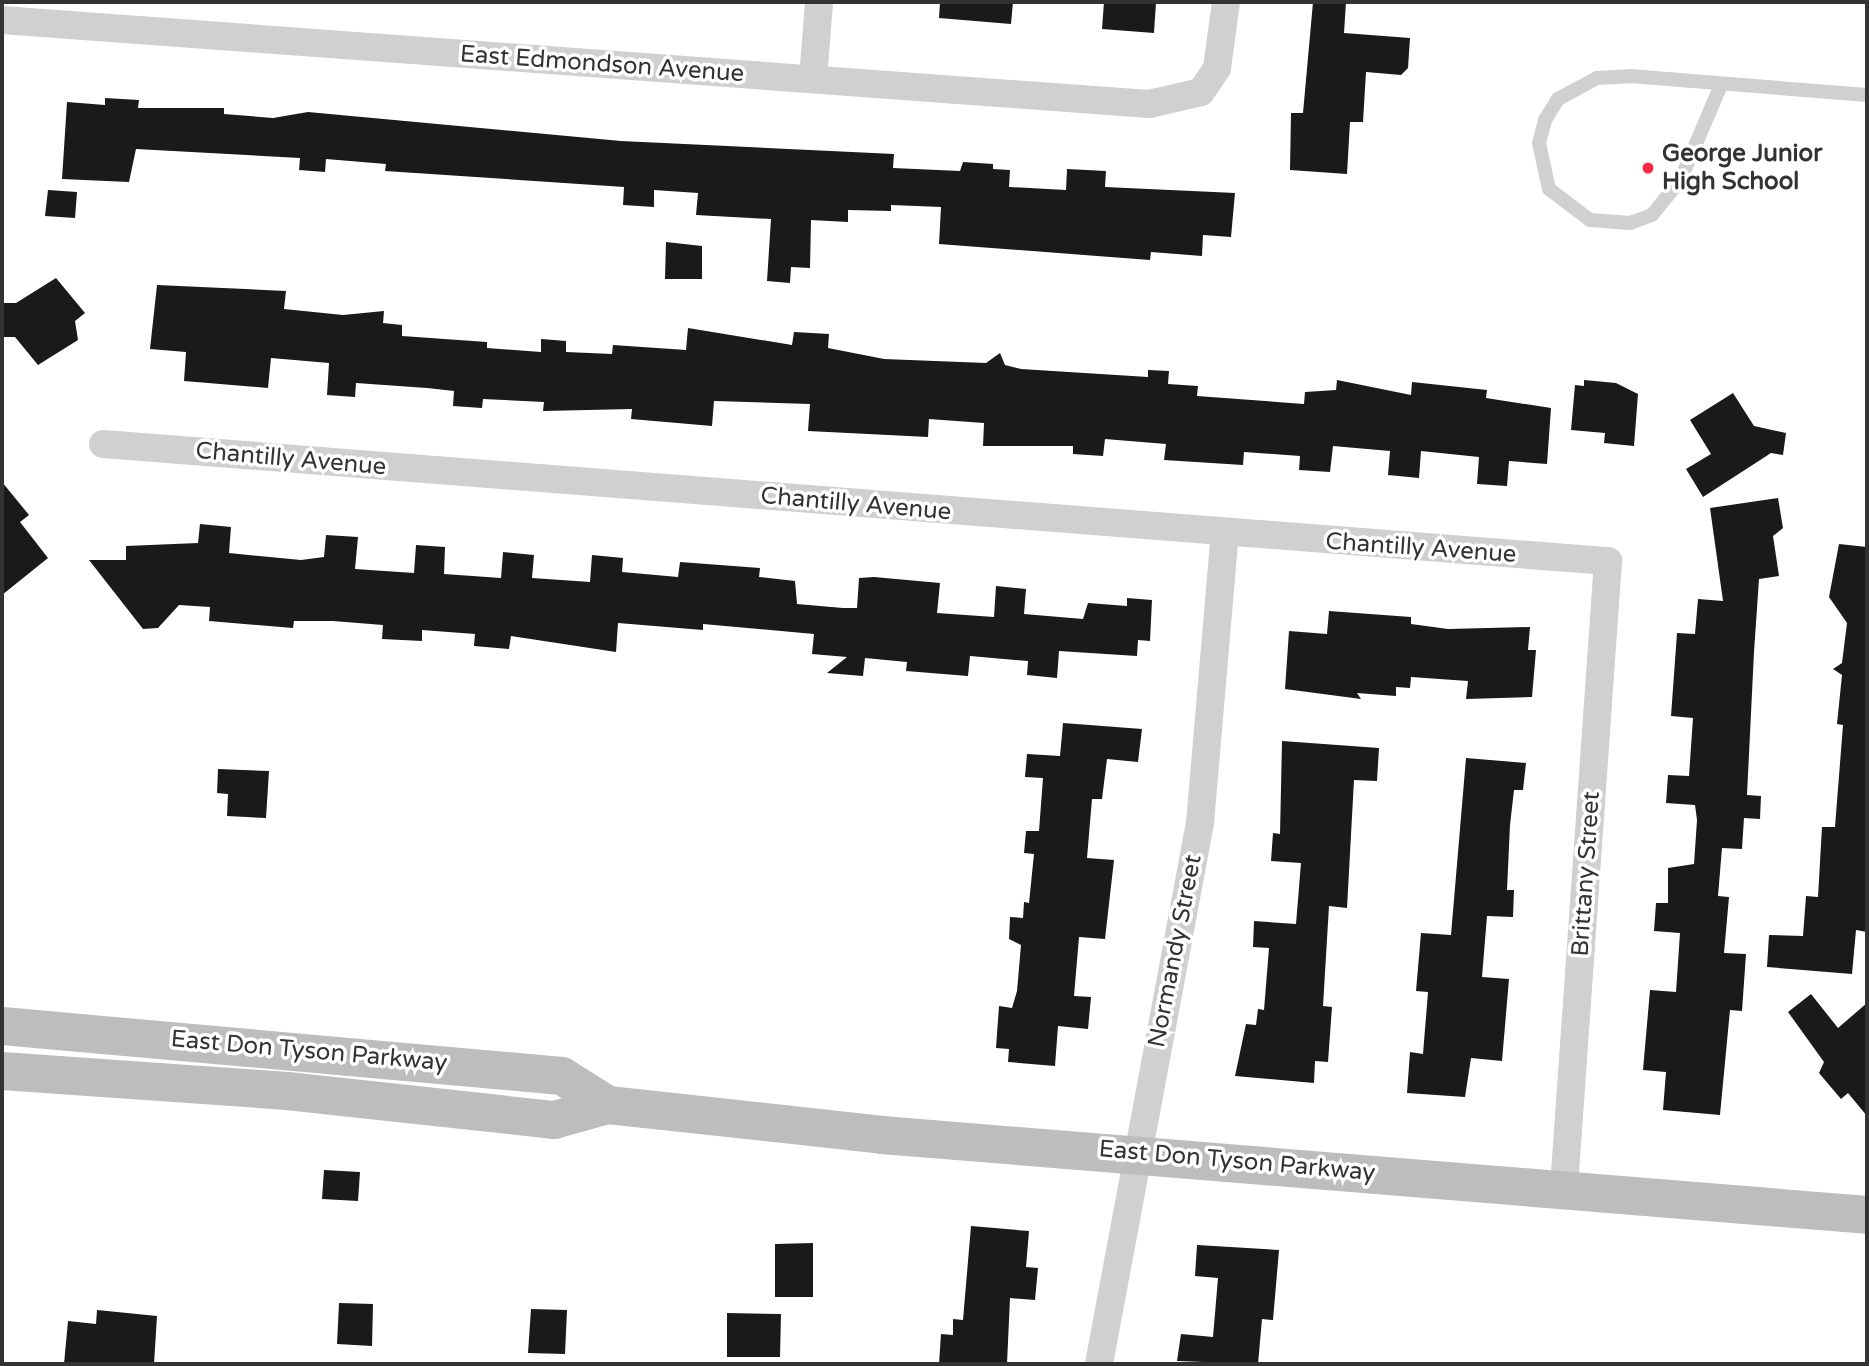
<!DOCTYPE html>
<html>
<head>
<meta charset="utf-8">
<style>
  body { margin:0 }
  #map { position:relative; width:1869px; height:1366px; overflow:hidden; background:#fff; font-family:"Varela Round",sans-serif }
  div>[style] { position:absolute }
  .building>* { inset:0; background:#1a1a1a }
  .lane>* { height:14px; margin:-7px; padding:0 7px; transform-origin:7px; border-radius:7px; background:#d0d0d0 }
  .street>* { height:28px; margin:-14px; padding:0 14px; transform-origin:14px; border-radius:14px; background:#d0d0d0 }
  .secondary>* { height:38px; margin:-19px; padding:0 19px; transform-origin:19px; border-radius:19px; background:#bdbdbd }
  .dots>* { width:19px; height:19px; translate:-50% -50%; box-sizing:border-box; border:4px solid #fff; border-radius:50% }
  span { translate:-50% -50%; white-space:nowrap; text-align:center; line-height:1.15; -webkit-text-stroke:7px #fff; paint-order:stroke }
  .street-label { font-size:24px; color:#333 }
  .poi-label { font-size:24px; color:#333; font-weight:700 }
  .left { translate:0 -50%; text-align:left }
  .frame { position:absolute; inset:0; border:4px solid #333; pointer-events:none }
</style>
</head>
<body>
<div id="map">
  <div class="building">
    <div style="clip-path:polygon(940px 2px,1013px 2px,1011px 24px,939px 18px)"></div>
    <div style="clip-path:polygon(1104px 2px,1156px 2px,1154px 33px,1102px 29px)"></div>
    <div style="clip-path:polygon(1313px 2px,1346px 2px,1344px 33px,1410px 38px,1408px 68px,1401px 75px,1366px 72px,1363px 122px,1350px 122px,1347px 174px,1290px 170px,1291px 113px,1303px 113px)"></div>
    <div style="clip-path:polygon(105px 98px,139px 100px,138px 108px,224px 108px,224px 114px,273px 118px,308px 112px,621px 141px,894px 154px,893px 168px,960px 171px,963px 162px,993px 164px,993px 169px,1010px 170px,1009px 187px,1066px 190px,1067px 169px,1106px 171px,1105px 187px,1235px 193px,1231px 237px,1203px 235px,1202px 256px,1151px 252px,1150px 260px,939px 244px,941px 207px,891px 205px,891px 211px,848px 210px,848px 222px,811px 220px,810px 268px,791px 267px,790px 283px,767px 281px,771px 219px,696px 215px,698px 193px,654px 190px,654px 207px,623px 205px,624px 187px,385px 171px,386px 164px,326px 159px,325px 172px,299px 170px,300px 158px,136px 149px,129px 182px,62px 179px,67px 102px,105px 105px)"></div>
    <div style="clip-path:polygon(48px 190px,77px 192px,75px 218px,45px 216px)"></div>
    <div style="clip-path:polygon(666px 242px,702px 246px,702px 279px,665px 279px)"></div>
    <div style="clip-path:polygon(56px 278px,85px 313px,75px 321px,78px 340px,38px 365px,15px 337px,2px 337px,2px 303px,16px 303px)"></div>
    <div style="clip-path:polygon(157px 285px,286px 291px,284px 309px,343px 315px,384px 311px,383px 323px,402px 325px,402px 336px,487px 342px,487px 348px,541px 352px,541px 339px,566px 341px,566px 352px,612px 354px,613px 345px,686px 350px,688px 328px,792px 345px,794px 332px,829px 334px,828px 348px,884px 359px,986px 363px,1000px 353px,1005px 365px,1021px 369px,1148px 377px,1148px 370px,1169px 371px,1168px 384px,1198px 386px,1197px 396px,1304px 404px,1305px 392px,1336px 390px,1337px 380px,1411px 395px,1412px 382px,1487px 390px,1486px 398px,1551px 408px,1547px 464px,1509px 461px,1507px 486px,1477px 484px,1479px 457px,1421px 451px,1419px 478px,1388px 475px,1390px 451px,1333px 446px,1330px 472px,1299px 470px,1300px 456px,1244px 452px,1243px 465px,1164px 460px,1166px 444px,1105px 439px,1103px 456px,1073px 454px,1073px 446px,983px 446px,984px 423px,929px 419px,928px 437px,808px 431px,810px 404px,714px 401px,712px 426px,631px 419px,632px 409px,543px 411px,544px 402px,483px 399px,482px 408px,453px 406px,454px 391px,427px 388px,356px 383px,355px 397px,327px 395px,329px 363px,271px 358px,268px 388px,184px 381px,186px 352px,150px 349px)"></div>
    <div style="clip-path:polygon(1584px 380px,1616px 383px,1638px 394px,1634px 446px,1604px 443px,1605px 433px,1571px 430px,1575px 385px,1584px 386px)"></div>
    <div style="clip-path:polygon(1733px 393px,1754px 426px,1786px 433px,1783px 455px,1771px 453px,1703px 497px,1686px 469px,1711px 454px,1690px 420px)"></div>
    <div style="clip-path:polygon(2px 482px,29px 515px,20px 522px,48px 558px,2px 595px)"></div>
    <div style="clip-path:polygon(1778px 498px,1783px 528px,1773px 536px,1779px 576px,1759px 579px,1754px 652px,1747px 795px,1761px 796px,1760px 819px,1744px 818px,1742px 849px,1722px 848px,1718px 896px,1729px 897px,1724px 953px,1746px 954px,1742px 1011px,1730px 1010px,1720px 1115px,1663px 1110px,1666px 1072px,1643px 1070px,1650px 990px,1676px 992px,1680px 933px,1654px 931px,1656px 903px,1668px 903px,1668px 868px,1694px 864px,1697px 820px,1695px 805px,1666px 803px,1668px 775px,1689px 776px,1693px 718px,1671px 716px,1677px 633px,1695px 634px,1698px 599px,1723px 601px,1710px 508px)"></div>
    <div style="clip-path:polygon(200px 524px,231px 527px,229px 553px,301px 560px,324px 557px,326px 535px,358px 537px,355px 569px,414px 573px,416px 545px,445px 547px,444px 574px,501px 578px,503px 552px,534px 555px,532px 578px,590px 582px,592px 555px,623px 558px,622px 572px,678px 577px,680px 562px,760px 568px,759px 577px,795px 581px,797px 604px,843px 608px,857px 608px,859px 578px,874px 577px,940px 583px,937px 613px,994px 617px,996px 586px,1026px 589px,1024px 614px,1083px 619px,1088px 603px,1127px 606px,1127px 598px,1152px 600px,1150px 641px,1138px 640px,1137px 656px,1059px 651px,1057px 678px,1027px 675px,1028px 661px,970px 656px,968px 676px,906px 671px,907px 662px,865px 658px,863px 676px,827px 673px,847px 657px,812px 654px,814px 634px,703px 624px,703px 630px,618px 623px,616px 652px,511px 636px,509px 649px,474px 646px,475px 634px,422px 630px,422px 641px,382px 639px,383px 625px,333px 621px,294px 621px,293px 628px,209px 621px,210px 607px,179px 605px,158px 628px,143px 629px,89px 560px,126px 560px,126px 546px,198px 543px)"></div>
    <div style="clip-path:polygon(1839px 544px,1867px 547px,1867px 932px,1856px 930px,1852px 974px,1767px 967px,1769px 935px,1803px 936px,1806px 896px,1818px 897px,1822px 827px,1835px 827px,1843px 725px,1837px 724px,1842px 675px,1833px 669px,1842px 663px,1847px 623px,1829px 597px)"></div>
    <div style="clip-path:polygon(1329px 611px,1411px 617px,1411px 624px,1448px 629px,1530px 627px,1528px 650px,1536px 650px,1532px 697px,1466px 699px,1468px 681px,1411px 677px,1410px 688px,1396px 687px,1396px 696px,1357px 693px,1361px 699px,1285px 689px,1289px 631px,1327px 634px)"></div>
    <div style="clip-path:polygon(1063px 723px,1142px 729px,1138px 762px,1107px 759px,1102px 799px,1092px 799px,1087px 858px,1114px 860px,1105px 939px,1079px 937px,1074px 996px,1091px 997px,1088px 1029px,1058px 1026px,1055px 1066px,1008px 1062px,1009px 1049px,996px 1048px,999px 1006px,1012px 1008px,1017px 991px,1021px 945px,1009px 939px,1010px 917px,1023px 918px,1024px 902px,1029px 903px,1034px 854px,1024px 853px,1026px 831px,1039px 831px,1043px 778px,1025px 777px,1027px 754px,1060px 756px)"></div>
    <div style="clip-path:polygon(1282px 741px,1379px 748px,1377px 781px,1354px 780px,1347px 908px,1329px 906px,1323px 1006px,1332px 1007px,1328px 1062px,1315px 1061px,1314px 1083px,1235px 1076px,1246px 1024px,1256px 1025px,1258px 1009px,1264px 1010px,1269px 948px,1253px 947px,1254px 921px,1296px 924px,1301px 863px,1271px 861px,1273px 833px,1280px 834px)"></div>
    <div style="clip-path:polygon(1466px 758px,1526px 763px,1523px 790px,1514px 790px,1510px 825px,1507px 890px,1514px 890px,1513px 917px,1487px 916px,1482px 977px,1509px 979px,1502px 1061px,1471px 1058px,1465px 1097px,1407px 1093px,1410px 1052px,1423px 1054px,1428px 992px,1416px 991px,1421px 933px,1451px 935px)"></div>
    <div style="clip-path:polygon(218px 769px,269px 771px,266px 818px,227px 816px,228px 794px,217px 793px)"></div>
    <div style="clip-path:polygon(1811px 994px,1838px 1028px,1867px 1003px,1867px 1116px,1848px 1093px,1841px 1099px,1819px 1073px,1824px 1062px,1788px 1012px)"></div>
    <div style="clip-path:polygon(324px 1170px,360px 1172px,358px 1201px,322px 1199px)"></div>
    <div style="clip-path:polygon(971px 1226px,1029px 1231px,1026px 1267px,1038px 1268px,1035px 1300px,1010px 1298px,1007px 1364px,939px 1364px,941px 1334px,953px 1335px,953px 1319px,963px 1320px)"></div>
    <div style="clip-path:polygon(813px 1243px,813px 1297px,775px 1297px,775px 1244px)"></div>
    <div style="clip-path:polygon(1197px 1245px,1279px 1250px,1273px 1320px,1262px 1319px,1258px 1364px,1177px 1361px,1181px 1334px,1213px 1337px,1218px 1278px,1195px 1276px)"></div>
    <div style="clip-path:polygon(339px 1303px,373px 1304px,372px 1346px,337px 1344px)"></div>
    <div style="clip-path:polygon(531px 1309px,567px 1310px,565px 1354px,528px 1353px)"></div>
    <div style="clip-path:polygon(97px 1310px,157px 1316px,154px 1364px,64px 1364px,68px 1321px,96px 1324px)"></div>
    <div style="clip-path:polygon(727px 1313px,781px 1314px,780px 1357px,727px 1357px)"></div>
  </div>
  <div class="lane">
    <div style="left:1721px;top:85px;width:102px;rotate:113.1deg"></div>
    <div style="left:1681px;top:179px;width:46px;rotate:128.9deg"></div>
    <div style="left:1652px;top:215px;width:23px;rotate:160deg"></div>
    <div style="left:1630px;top:223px;width:40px;rotate:-175.7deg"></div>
    <div style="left:1590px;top:220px;width:51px;rotate:-142.9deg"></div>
    <div style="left:1549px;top:189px;width:47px;rotate:-102.3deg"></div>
    <div style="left:1539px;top:143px;width:24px;rotate:-75deg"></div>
    <div style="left:1545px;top:120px;width:25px;rotate:-58deg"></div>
    <div style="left:1558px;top:99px;width:44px;rotate:-28.3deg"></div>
    <div style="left:1597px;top:78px;width:33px;rotate:-3deg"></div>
    <div style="left:1630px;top:76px;width:238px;rotate:4.6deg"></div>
  </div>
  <div class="street">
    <div style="left:2px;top:20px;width:1150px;rotate:4.19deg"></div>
    <div style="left:1149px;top:104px;width:53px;rotate:-13deg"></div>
    <div style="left:1201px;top:92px;width:29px;rotate:-56deg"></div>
    <div style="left:1217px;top:68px;width:67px;rotate:-82.2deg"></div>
    <div style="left:813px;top:79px;width:77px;rotate:-85.5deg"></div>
    <div style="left:103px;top:444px;width:1510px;rotate:4.45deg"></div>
    <div style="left:1608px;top:561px;width:628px;rotate:94.02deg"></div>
    <div style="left:1099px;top:1364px;width:550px;rotate:-79.43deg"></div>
    <div style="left:1200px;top:823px;width:290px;rotate:-85.1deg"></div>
  </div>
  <div class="secondary">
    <div style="left:2px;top:1026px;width:562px;rotate:5.1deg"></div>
    <div style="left:562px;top:1076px;width:54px;rotate:32.2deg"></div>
    <div style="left:2px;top:1071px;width:286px;rotate:4deg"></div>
    <div style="left:287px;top:1091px;width:269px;rotate:6.2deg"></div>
    <div style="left:554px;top:1120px;width:56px;rotate:-15.5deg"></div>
    <div style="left:608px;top:1105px;width:276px;rotate:6.2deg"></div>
    <div style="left:882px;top:1135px;width:988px;rotate:4.64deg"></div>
  </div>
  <div class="dots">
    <div style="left:1648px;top:168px;background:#f52a44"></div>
  </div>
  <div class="street-label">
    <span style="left:602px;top:64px;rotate:4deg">East Edmondson Avenue</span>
    <span style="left:291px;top:459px;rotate:5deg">Chantilly Avenue</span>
    <span style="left:856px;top:504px;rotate:5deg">Chantilly Avenue</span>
    <span style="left:1421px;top:548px;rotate:4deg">Chantilly Avenue</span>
    <span style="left:1586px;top:874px;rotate:-86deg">Brittany Street</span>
    <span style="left:1175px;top:951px;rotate:-79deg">Normandy Street</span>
    <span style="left:309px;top:1051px;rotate:5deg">East Don Tyson Parkway</span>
    <span style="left:1237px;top:1161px;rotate:5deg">East Don Tyson Parkway</span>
  </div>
  <div class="poi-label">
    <span class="left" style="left:1662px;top:168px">George Junior<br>High School</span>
  </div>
  <div class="frame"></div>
</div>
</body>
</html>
